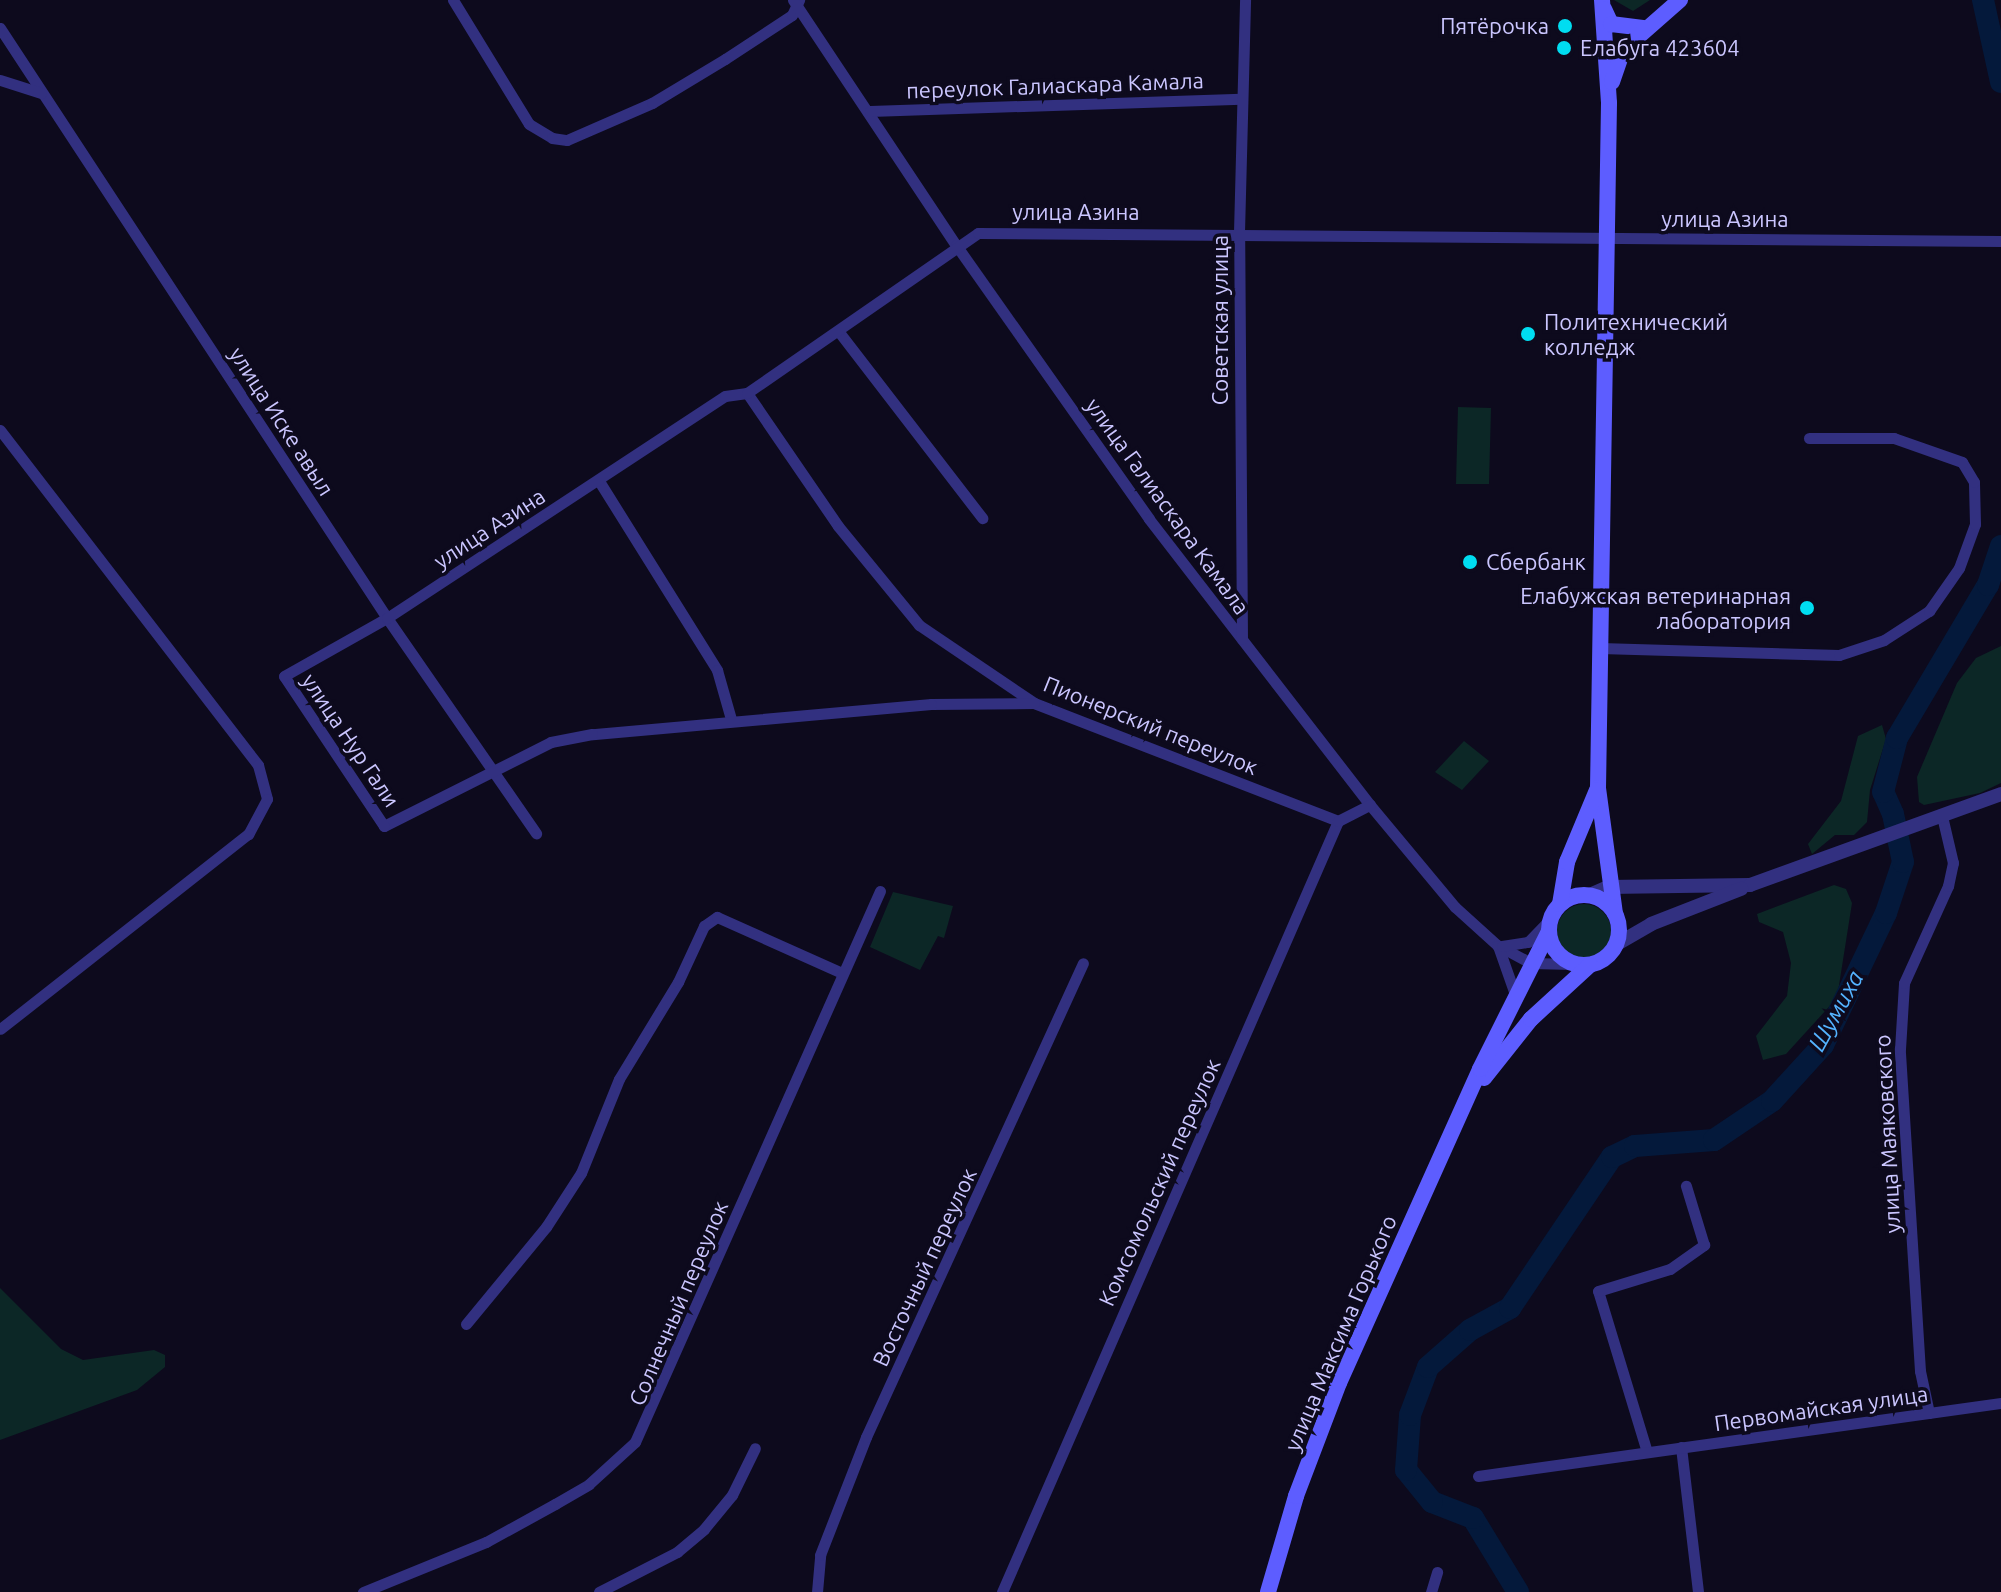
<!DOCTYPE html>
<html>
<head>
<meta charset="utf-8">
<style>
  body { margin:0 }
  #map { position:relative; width:2001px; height:1592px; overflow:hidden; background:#0d0a1d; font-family:Ubuntu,sans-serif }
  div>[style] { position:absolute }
  .green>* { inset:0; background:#0c2726 }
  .round { border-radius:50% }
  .river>* { height:22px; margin:-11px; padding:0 11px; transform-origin:11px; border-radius:11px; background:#04193b }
  .minor>* { height:11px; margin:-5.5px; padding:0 5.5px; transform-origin:5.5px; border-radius:5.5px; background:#323080 }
  .tertiary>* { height:14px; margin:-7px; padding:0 7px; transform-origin:7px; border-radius:7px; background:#323080 }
  .secondary>* { height:16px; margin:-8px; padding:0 8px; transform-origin:8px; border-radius:8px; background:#5d5dff }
  .secondary>.ring { margin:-8px; padding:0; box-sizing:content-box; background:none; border:16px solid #5d5dff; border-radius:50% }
  .dots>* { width:22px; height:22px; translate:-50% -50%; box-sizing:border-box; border:4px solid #0d0a1d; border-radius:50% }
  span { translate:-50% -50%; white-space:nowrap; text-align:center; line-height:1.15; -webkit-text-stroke:7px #0d0a1d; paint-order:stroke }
  .poi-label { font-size:22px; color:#cbc6ff }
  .right { translate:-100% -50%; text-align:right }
  .left { translate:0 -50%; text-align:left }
  .street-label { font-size:22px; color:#cbc6ff }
  .water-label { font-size:24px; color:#54b3ff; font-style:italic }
</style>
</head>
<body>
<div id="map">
  <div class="green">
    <div style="clip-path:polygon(1614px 0,1650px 0,1633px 11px)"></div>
    <div style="clip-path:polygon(1458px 407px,1491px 408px,1489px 484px,1456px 484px)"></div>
    <div style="clip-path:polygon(2001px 646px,2001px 783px,1980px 793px,1924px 805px,1919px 802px,1917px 777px,1957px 683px,1976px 658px)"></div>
    <div style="clip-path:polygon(1882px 725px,1886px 739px,1870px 790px,1867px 822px,1854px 835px,1835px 835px,1812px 854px,1808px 844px,1841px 801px,1858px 736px)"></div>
    <div style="clip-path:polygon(1464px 741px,1489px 761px,1462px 790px,1435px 772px)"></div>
    <div style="clip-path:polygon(1834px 885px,1846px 889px,1852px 903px,1837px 998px,1786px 1054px,1763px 1060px,1756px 1036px,1787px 996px,1791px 963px,1783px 932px,1759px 922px,1757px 914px)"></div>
    <div style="clip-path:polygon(893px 892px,953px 906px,944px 938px,938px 936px,920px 970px,870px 947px)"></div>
    <div class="round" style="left:1557px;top:904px;width:54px;height:54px"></div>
    <div style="clip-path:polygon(0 1288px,61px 1349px,83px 1360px,154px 1350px,165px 1355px,165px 1367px,137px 1390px,0 1440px)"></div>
  </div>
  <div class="river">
    <div style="left:1983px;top:0;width:84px;rotate:77.6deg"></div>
    <div style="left:1518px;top:1592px;width:87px;rotate:-121.3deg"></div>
    <div style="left:1473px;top:1518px;width:44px;rotate:-158.7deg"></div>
    <div style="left:1432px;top:1502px;width:41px;rotate:-129.1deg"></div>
    <div style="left:1406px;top:1470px;width:55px;rotate:-85.8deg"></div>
    <div style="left:1410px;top:1415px;width:51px;rotate:-69.4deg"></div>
    <div style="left:1428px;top:1367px;width:56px;rotate:-41.4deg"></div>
    <div style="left:1470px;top:1330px;width:46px;rotate:-28.8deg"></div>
    <div style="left:1510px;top:1308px;width:182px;rotate:-56deg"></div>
    <div style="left:1612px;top:1157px;width:25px;rotate:-26deg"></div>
    <div style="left:1635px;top:1146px;width:79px;rotate:-4.3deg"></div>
    <div style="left:1714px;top:1140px;width:70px;rotate:-33.9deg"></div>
    <div style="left:1772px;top:1101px;width:76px;rotate:-47.7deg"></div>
    <div style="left:1823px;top:1045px;width:146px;rotate:-64.5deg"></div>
    <div style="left:1886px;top:913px;width:54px;rotate:-71.6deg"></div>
    <div style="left:1903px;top:862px;width:49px;rotate:-101.8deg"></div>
    <div style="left:1893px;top:814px;width:24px;rotate:-114deg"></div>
    <div style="left:1883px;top:792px;width:56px;rotate:-75.5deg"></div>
    <div style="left:1897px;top:738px;width:178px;rotate:-59.3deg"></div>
    <div style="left:1988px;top:585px;width:41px;rotate:-71.6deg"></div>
  </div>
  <div class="minor">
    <div style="left:453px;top:0;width:145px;rotate:58.5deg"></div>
    <div style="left:529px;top:124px;width:27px;rotate:31deg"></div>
    <div style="left:552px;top:138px;width:15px;rotate:8deg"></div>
    <div style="left:567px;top:140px;width:93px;rotate:-23.5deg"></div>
    <div style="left:652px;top:103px;width:85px;rotate:-31.1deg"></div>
    <div style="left:725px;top:59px;width:80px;rotate:-33.3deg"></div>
    <div style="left:792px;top:15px;width:17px;rotate:-65deg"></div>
    <div style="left:793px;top:0;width:294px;rotate:56.4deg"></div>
    <div style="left:956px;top:245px;width:335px;rotate:54.8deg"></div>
    <div style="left:1149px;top:519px;width:361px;rotate:52.3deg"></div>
    <div style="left:1370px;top:805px;width:133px;rotate:50.2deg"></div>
    <div style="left:1455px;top:907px;width:57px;rotate:42.1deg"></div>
    <div style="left:1497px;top:945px;width:38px;rotate:28deg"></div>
    <div style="left:1531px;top:963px;width:42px;rotate:1.4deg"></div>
    <div style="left:0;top:28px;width:706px;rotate:56.74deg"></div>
    <div style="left:387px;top:618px;width:262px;rotate:55.3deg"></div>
    <div style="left:0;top:80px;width:43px;rotate:17.6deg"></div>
    <div style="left:870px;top:111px;width:371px;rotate:-1.9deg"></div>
    <div style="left:839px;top:332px;width:235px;rotate:52.4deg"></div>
    <div style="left:747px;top:393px;width:161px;rotate:55.6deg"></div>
    <div style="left:838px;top:526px;width:128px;rotate:50.7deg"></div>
    <div style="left:919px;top:625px;width:139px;rotate:34.1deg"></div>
    <div style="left:1034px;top:703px;width:326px;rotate:21.2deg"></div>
    <div style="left:0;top:430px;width:423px;rotate:52.4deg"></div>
    <div style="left:258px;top:765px;width:35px;rotate:75deg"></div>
    <div style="left:267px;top:799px;width:40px;rotate:118deg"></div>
    <div style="left:248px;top:834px;width:315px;rotate:141.8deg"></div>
    <div style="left:599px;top:481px;width:223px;rotate:58deg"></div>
    <div style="left:717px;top:670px;width:51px;rotate:74.1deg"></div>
    <div style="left:1242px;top:639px;width:407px;rotate:-90.4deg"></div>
    <div style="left:1239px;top:232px;width:232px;rotate:-88.5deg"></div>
    <div style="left:1600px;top:648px;width:239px;rotate:1.7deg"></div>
    <div style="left:1839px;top:655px;width:47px;rotate:-18.4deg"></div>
    <div style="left:1884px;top:640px;width:54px;rotate:-32.8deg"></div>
    <div style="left:1929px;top:611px;width:52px;rotate:-55.1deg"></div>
    <div style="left:1959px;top:568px;width:47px;rotate:-70deg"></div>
    <div style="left:1975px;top:524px;width:42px;rotate:-91.4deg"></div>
    <div style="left:1974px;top:482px;width:23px;rotate:-121deg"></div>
    <div style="left:1962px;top:462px;width:72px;rotate:-160.6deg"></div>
    <div style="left:1894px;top:438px;width:85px;rotate:180deg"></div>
    <div style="left:1034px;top:703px;width:103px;rotate:179.4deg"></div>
    <div style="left:931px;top:704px;width:340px;rotate:174.9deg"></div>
    <div style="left:592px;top:734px;width:42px;rotate:169deg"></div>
    <div style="left:551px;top:742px;width:187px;rotate:153.3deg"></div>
    <div style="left:384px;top:826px;width:180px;rotate:-123.7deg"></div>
    <div style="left:284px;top:676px;width:118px;rotate:-29.4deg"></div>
    <div style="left:387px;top:618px;width:404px;rotate:-33.3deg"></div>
    <div style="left:725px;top:396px;width:22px;rotate:-8deg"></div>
    <div style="left:747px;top:393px;width:281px;rotate:-34.7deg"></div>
    <div style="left:978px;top:233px;width:1023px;rotate:0.45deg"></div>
    <div style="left:1498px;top:946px;width:54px;rotate:70.6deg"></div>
    <div style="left:1502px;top:946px;width:26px;rotate:-9deg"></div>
    <div style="left:1528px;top:942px;width:32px;rotate:-46deg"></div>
    <div style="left:466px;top:1324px;width:126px;rotate:-50.5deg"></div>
    <div style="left:546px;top:1227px;width:64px;rotate:-57.1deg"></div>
    <div style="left:581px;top:1173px;width:101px;rotate:-68deg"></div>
    <div style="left:619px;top:1079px;width:114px;rotate:-58.7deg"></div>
    <div style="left:678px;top:982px;width:62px;rotate:-65.1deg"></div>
    <div style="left:704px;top:926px;width:16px;rotate:-35deg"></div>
    <div style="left:717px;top:917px;width:137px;rotate:24.1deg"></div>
    <div style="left:1929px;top:1413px;width:43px;rotate:-102.1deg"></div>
    <div style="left:1920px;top:1371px;width:323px;rotate:-93.6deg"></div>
    <div style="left:1900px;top:1049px;width:66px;rotate:-86.5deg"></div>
    <div style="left:1904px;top:983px;width:107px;rotate:-65.6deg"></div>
    <div style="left:1948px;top:886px;width:24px;rotate:-78deg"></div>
    <div style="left:1953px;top:863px;width:48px;rotate:-103.2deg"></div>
    <div style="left:1681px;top:1447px;width:146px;rotate:83.3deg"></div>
    <div style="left:1647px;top:1452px;width:168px;rotate:-106.9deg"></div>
    <div style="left:1598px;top:1291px;width:75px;rotate:-17deg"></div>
    <div style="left:1670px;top:1269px;width:42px;rotate:-35.2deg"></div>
    <div style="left:1704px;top:1245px;width:62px;rotate:-107deg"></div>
    <div style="left:1478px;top:1476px;width:528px;rotate:-7.95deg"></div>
    <div style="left:363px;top:1592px;width:133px;rotate:-22.1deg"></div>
    <div style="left:486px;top:1542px;width:79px;rotate:-28.8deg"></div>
    <div style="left:555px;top:1504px;width:39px;rotate:-30deg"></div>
    <div style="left:589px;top:1484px;width:62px;rotate:-42.4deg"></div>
    <div style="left:635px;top:1442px;width:603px;rotate:-66.03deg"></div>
    <div style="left:599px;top:1592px;width:88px;rotate:-27.1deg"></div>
    <div style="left:677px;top:1552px;width:35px;rotate:-40deg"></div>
    <div style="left:704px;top:1529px;width:44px;rotate:-50.5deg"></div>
    <div style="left:732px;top:1495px;width:52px;rotate:-63.9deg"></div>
    <div style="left:817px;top:1592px;width:37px;rotate:-85deg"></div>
    <div style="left:820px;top:1555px;width:127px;rotate:-68.7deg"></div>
    <div style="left:866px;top:1437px;width:521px;rotate:-65.4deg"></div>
    <div style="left:1002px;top:1592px;width:841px;rotate:-66.45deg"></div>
    <div style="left:1338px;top:821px;width:36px;rotate:-27deg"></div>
    <div style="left:1431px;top:1592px;width:21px;rotate:-73deg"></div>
  </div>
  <div class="tertiary">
    <div style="left:1590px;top:895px;width:20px;rotate:-24deg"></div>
    <div style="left:1608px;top:887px;width:142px;rotate:-0.8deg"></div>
    <div style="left:1750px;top:885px;width:267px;rotate:-19.9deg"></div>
    <div style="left:1617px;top:944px;width:39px;rotate:-30deg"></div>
    <div style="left:1651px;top:924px;width:97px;rotate:-21.3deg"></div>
  </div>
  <div class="secondary">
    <div style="left:1602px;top:0;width:103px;rotate:86.1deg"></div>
    <div style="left:1609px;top:103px;width:685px;rotate:90.92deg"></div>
    <div style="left:1598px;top:788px;width:126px;rotate:82.3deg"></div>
    <div style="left:1604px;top:9px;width:17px;rotate:65deg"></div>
    <div style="left:1611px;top:24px;width:34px;rotate:7deg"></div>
    <div style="left:1612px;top:82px;width:34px;rotate:-71deg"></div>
    <div style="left:1623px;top:50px;width:76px;rotate:-41.3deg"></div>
    <div class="ring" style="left:1549px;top:895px;width:54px;height:54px"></div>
    <div style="left:1560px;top:904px;width:43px;rotate:-80.5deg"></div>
    <div style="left:1567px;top:862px;width:78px;rotate:-67.4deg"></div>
    <div style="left:1484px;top:1078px;width:75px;rotate:-51.5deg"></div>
    <div style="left:1531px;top:1019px;width:80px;rotate:-42.5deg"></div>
    <div style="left:1268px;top:1592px;width:100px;rotate:-73.7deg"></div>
    <div style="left:1296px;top:1496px;width:121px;rotate:-69.2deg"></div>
    <div style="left:1339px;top:1383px;width:344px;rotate:-65.8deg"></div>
    <div style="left:1480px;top:1069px;width:154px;rotate:-63.4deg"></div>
  </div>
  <div class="dots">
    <div style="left:1565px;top:26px;background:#00ddf1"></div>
    <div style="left:1564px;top:48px;background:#00ddf1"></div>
    <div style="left:1528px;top:334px;background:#00ddf1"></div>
    <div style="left:1470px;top:562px;background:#00ddf1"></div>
    <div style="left:1807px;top:608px;background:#00ddf1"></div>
  </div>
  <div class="poi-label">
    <span class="right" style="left:1549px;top:26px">Пятёрочка</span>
    <span class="left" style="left:1580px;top:48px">Елабуга 423604</span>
    <span class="left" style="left:1544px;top:334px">Политехнический<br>колледж</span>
    <span class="left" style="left:1486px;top:562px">Сбербанк</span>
    <span class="right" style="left:1791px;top:608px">Елабужская ветеринарная<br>лаборатория</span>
  </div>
  <div class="street-label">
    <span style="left:1055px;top:85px;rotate:-2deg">переулок Галиаскара Камала</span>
    <span style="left:1076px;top:212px">улица Азина</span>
    <span style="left:1725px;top:219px">улица Азина</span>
    <span style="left:1220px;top:320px;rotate:-90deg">Советская улица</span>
    <span style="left:282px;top:421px;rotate:57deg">улица Иске авыл</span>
    <span style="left:1168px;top:506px;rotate:54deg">улица Галиаскара Камала</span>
    <span style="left:489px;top:528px;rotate:-33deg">улица Азина</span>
    <span style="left:1151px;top:725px;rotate:22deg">Пионерский переулок</span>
    <span style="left:351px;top:740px;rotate:56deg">улица Нур Гали</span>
    <span style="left:1887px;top:1134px;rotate:-93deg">улица Маяковского</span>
    <span style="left:1159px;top:1182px;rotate:-66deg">Комсомольский переулок</span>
    <span style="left:924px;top:1267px;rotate:-65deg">Восточный переулок</span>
    <span style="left:678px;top:1303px;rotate:-67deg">Солнечный переулок</span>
    <span style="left:1340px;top:1333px;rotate:-67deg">улица Максима Горького</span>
    <span style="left:1821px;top:1408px;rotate:-8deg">Первомайская улица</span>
  </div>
  <div class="water-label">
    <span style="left:1836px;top:1011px;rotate:-61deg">Шумиха</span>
  </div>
</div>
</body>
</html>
